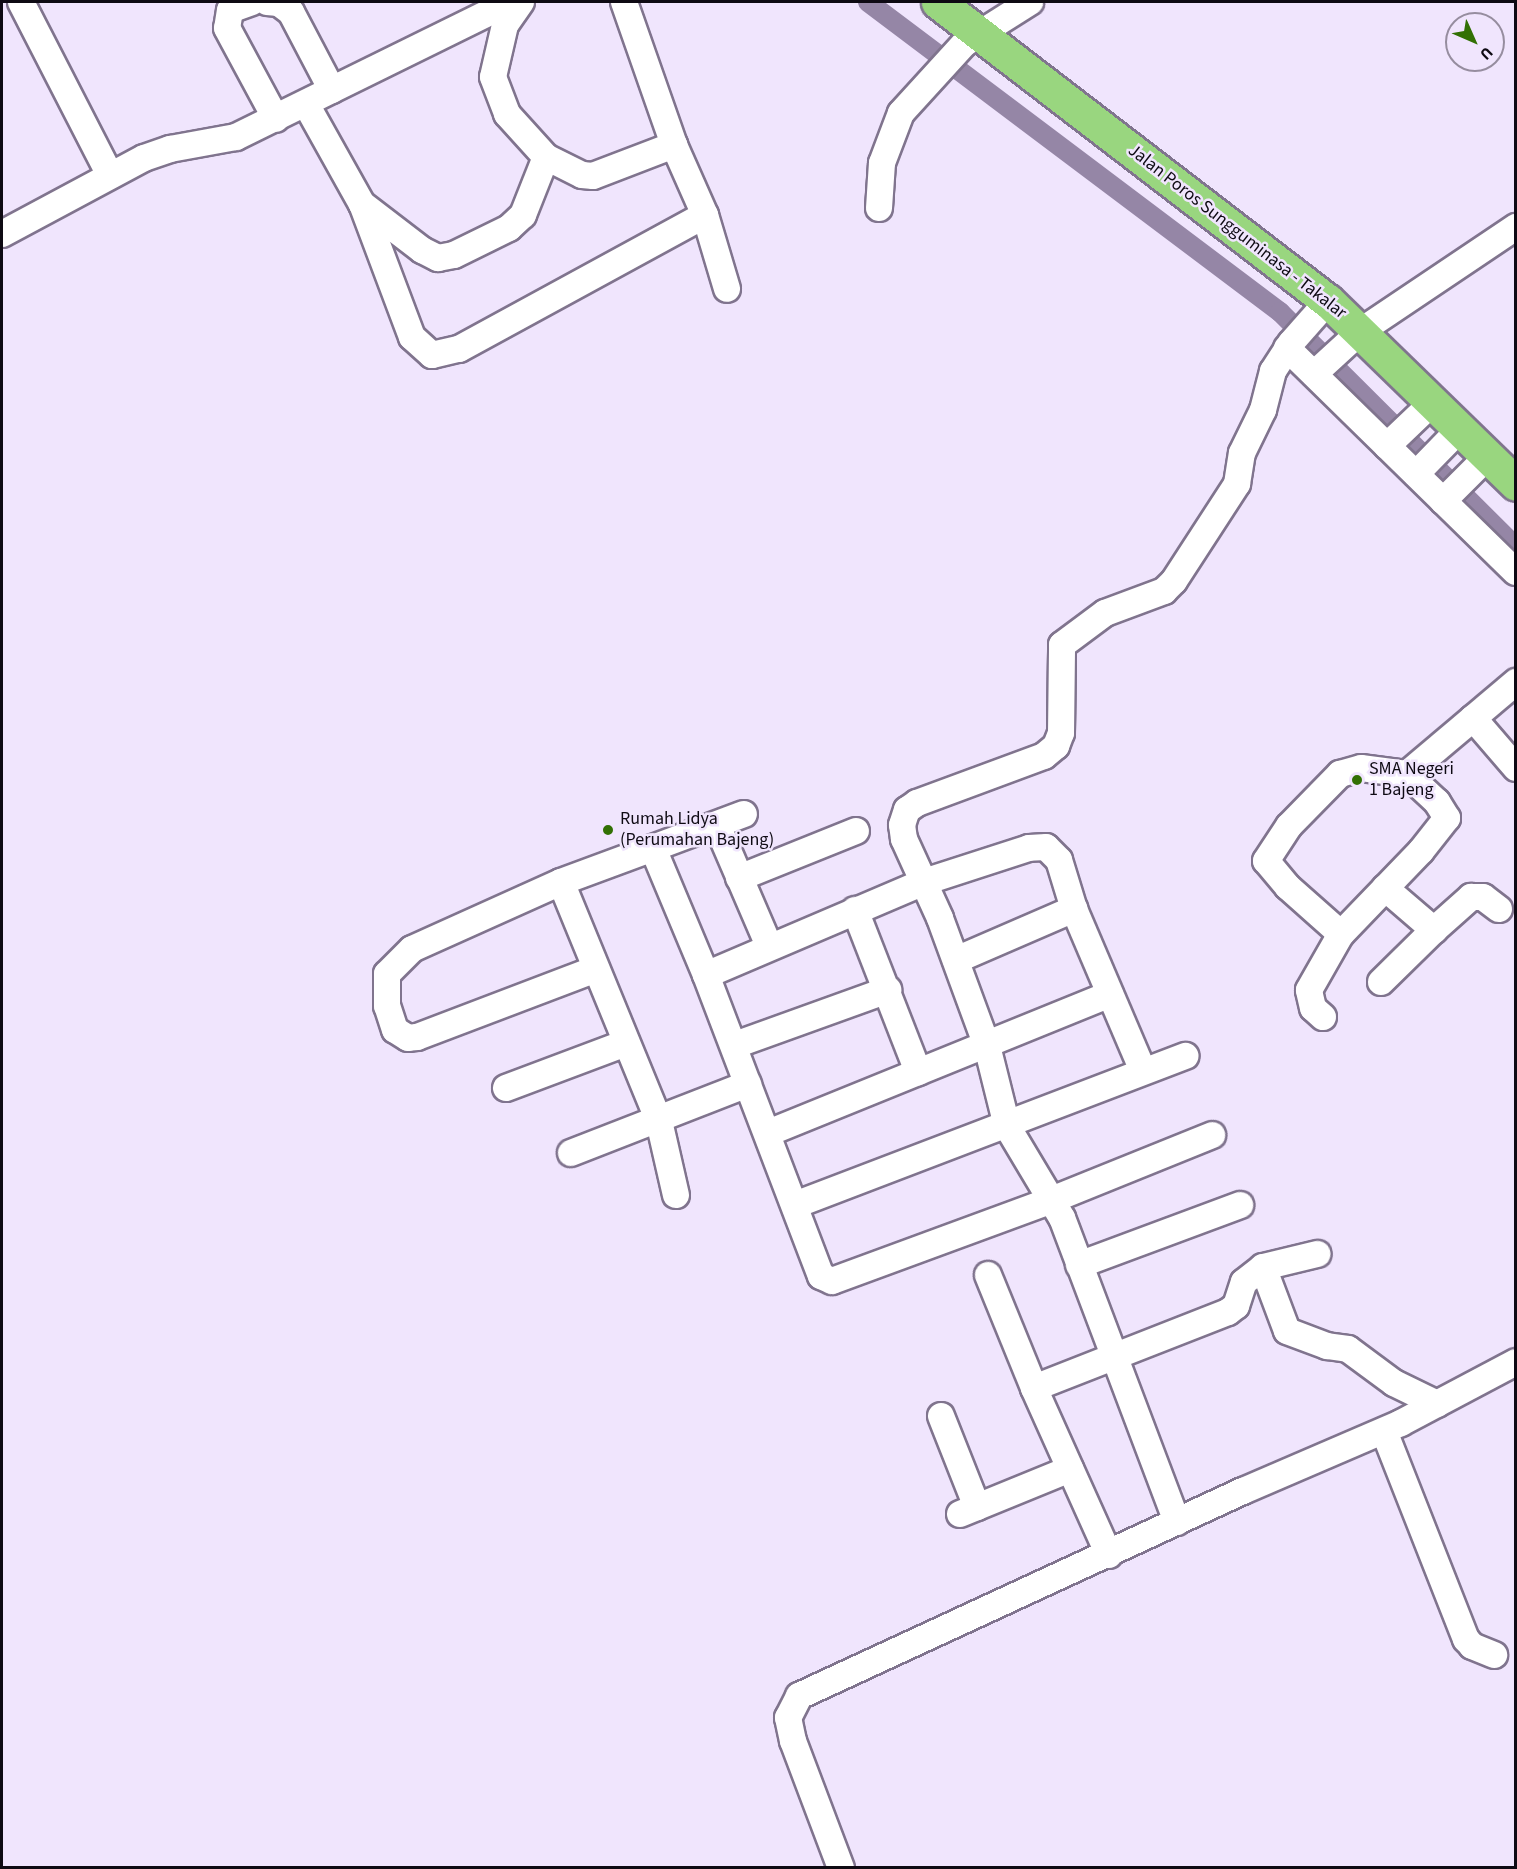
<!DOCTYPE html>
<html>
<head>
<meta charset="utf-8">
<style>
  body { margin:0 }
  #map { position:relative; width:1517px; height:1869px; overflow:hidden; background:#f0e5fd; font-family:"Source Sans 3",sans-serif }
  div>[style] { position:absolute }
  .canal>* { height:20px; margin:-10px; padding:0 10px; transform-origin:10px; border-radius:10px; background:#9586a6 }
  .roads { filter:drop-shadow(2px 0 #80748e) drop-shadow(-2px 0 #80748e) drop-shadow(0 2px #80748e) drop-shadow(0 -2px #80748e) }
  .minor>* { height:26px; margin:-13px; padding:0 13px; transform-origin:13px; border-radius:13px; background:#fff }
  .highway>* { height:33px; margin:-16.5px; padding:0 16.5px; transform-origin:16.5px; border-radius:16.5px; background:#99d67f }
  .dots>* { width:16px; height:16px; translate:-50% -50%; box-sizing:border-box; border:3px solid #f0e5fd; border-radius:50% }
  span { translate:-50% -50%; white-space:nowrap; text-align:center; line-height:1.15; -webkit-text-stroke:5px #f0e5fd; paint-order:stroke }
  .street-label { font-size:18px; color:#0e0a13 }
  .poi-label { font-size:18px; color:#0e0a13 }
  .left { translate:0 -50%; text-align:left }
  .frame { position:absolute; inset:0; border:3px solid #0e0a13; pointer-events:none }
  .north { position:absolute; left:1445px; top:12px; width:60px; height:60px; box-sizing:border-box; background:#f0e5fd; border:2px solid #968d9f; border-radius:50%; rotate:135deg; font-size:16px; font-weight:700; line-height:24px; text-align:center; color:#0e0a13 }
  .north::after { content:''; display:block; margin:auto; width:21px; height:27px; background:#327004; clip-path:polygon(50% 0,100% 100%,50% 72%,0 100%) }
</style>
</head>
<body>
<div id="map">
  <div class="canal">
    <div style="left:868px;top:2px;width:516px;rotate:36.96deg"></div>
    <div style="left:1280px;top:312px;width:333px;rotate:44.9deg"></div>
  </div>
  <div class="roads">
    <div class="minor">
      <div style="left:21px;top:2px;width:195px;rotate:62.8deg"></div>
      <div style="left:252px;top:2px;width:23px;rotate:160deg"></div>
      <div style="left:230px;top:10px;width:18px;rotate:99deg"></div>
      <div style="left:227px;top:28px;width:103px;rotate:61.7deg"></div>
      <div style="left:267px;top:2px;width:12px;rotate:5deg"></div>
      <div style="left:279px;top:3px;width:15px;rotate:37deg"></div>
      <div style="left:291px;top:12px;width:88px;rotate:62.3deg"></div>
      <div style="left:521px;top:2px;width:28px;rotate:125deg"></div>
      <div style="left:505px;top:25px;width:53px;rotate:103deg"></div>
      <div style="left:493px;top:77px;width:40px;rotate:69deg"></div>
      <div style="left:507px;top:114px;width:58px;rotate:47.8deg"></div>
      <div style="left:546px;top:157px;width:40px;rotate:26.6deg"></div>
      <div style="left:582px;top:175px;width:11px;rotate:5deg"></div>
      <div style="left:593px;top:176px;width:87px;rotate:-20.9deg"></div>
      <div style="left:674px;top:145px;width:77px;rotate:66.1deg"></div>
      <div style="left:705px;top:215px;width:77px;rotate:73.4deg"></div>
      <div style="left:624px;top:2px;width:151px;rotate:70.7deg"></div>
      <div style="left:306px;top:104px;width:115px;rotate:60.8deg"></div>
      <div style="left:362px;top:204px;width:142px;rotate:69.4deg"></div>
      <div style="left:412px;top:337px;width:27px;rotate:42deg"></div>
      <div style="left:432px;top:355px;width:28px;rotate:-13deg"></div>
      <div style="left:459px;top:349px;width:280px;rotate:-28.6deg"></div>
      <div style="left:362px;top:204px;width:76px;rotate:37.5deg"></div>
      <div style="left:422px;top:250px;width:18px;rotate:27deg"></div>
      <div style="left:438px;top:258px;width:16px;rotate:-11deg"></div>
      <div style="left:454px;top:255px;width:61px;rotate:-26.1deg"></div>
      <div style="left:509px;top:228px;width:19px;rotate:-43deg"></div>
      <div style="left:523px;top:215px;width:62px;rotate:-68.4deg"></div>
      <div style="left:879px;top:208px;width:45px;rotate:-86.2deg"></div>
      <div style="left:882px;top:163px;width:53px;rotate:-69.2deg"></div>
      <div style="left:901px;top:113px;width:95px;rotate:-47.6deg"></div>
      <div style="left:965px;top:43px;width:77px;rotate:-32.2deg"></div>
      <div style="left:2px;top:234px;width:161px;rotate:-28.2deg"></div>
      <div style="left:144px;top:158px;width:28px;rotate:-19deg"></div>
      <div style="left:170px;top:149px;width:67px;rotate:-10.3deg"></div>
      <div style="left:236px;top:137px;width:305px;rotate:-26.2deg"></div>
      <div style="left:1287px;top:348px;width:320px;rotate:44.4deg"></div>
      <div style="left:1314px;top:374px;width:64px;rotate:-42.5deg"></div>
      <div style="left:1361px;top:331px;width:187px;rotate:-33.9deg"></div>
      <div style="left:1387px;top:446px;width:64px;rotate:-43.7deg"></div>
      <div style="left:1416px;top:474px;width:62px;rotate:-45.7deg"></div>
      <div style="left:1443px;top:501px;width:64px;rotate:-45deg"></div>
      <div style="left:1473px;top:718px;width:66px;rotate:49.3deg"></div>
      <div style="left:1407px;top:774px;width:41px;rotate:43deg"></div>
      <div style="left:1437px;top:802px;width:19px;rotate:58deg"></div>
      <div style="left:1447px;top:818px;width:42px;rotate:128.2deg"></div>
      <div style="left:1421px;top:851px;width:115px;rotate:133.9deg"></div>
      <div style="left:1341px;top:934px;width:71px;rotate:-138.4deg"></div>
      <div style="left:1288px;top:887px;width:34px;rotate:-130deg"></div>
      <div style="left:1266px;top:861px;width:42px;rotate:-56.7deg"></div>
      <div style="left:1289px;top:826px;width:73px;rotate:-45.6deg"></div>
      <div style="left:1340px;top:774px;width:22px;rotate:-16deg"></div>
      <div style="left:1361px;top:768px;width:46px;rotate:7.4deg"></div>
      <div style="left:1407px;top:774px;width:143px;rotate:-40.2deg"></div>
      <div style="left:717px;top:825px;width:132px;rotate:66.7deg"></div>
      <div style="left:739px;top:878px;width:126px;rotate:-21.9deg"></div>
      <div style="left:561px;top:882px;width:258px;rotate:67.7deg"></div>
      <div style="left:659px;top:1121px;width:76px;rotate:77.1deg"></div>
      <div style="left:1385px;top:888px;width:65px;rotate:40.6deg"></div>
      <div style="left:1434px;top:930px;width:50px;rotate:-41.7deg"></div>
      <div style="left:1471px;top:897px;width:12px"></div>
      <div style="left:1483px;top:897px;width:20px;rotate:37deg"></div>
      <div style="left:1074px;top:909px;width:51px;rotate:-107deg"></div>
      <div style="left:1059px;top:860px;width:18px;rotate:-135deg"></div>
      <div style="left:1046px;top:847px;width:17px;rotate:177deg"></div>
      <div style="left:1029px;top:848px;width:110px;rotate:162.1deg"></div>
      <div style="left:924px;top:882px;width:237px;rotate:156.9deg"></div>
      <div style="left:706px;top:975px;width:322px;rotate:69.1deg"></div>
      <div style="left:821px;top:1276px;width:12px;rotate:24deg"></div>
      <div style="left:832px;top:1281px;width:231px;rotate:-20.2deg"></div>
      <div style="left:1049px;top:1201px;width:176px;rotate:-22deg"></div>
      <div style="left:855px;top:910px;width:174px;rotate:68.7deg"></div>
      <div style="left:956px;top:960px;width:129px;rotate:-23.4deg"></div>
      <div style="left:1074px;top:909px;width:176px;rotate:66.9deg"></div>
      <div style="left:596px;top:969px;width:191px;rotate:159.2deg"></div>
      <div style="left:417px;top:1037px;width:9px;rotate:174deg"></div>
      <div style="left:408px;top:1038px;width:15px;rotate:-148deg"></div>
      <div style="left:395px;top:1030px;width:25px;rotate:-108deg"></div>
      <div style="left:387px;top:1006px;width:32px;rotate:-90deg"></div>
      <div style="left:387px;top:974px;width:35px;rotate:-45deg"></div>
      <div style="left:412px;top:949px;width:163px;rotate:-24.2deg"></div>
      <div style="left:561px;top:882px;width:98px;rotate:-20.3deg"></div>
      <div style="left:706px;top:975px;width:138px;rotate:-112.7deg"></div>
      <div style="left:653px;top:848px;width:97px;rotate:-20.5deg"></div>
      <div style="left:1381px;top:982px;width:74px;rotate:-44.5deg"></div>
      <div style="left:1323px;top:1017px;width:13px;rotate:-138deg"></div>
      <div style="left:1313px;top:1008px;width:18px;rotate:-103deg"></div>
      <div style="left:1309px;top:990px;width:64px;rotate:-60.3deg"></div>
      <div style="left:735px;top:1045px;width:163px;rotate:-19.8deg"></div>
      <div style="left:506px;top:1088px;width:128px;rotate:-20.6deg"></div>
      <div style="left:768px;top:1133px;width:369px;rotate:-22.1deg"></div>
      <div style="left:571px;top:1153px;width:190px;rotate:-21.3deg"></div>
      <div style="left:795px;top:1205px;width:418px;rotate:-20.9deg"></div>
      <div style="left:1079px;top:1265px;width:172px;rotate:-20.4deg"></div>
      <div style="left:1263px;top:1267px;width:68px;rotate:69.4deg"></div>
      <div style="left:1287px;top:1331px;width:43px;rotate:20.6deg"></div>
      <div style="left:1327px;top:1346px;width:21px;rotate:8deg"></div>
      <div style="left:1348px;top:1349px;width:57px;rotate:36.5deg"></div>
      <div style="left:1394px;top:1383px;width:48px;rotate:26deg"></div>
      <div style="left:988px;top:1275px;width:122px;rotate:67.8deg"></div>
      <div style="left:941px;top:1416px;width:98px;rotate:68.4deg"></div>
      <div style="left:1384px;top:1431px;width:224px;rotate:68.5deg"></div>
      <div style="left:1466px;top:1639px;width:9px;rotate:49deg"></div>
      <div style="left:1472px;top:1646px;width:24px;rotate:22deg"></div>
      <div style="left:960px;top:1514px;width:119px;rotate:-22.2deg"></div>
      <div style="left:1177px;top:1522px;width:325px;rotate:-110.7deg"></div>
      <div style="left:1062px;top:1218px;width:107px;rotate:-120.9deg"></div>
      <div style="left:1007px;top:1126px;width:82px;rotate:-104deg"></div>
      <div style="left:987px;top:1046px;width:136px;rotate:-110.2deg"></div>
      <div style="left:940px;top:918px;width:87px;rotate:-114.5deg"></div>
      <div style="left:904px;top:839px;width:14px;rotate:-98deg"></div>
      <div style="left:902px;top:825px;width:16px;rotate:-72deg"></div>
      <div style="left:907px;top:810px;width:12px;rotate:-35deg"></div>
      <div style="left:917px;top:803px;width:135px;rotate:-20.3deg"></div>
      <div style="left:1044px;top:756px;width:16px;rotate:-40deg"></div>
      <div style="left:1056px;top:746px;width:14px;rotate:-69deg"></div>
      <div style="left:1061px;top:733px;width:88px;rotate:-89.3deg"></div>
      <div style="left:1062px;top:645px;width:54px;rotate:-36.7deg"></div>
      <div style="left:1105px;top:613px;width:63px;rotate:-20.4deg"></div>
      <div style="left:1164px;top:591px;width:14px;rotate:-45deg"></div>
      <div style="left:1174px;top:581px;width:116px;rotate:-57deg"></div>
      <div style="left:1237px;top:484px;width:31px;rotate:-81deg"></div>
      <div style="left:1242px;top:453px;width:48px;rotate:-64deg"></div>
      <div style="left:1263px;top:410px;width:40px;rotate:-75.6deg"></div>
      <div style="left:1273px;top:371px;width:33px;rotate:-57deg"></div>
      <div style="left:1291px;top:343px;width:56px;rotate:-48.6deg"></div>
      <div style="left:1109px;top:1555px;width:183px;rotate:-114.2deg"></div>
      <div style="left:1034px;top:1388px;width:208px;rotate:-21.4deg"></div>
      <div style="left:1228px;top:1312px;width:10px;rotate:-37deg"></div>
      <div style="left:1236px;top:1306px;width:25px;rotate:-72deg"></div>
      <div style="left:1244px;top:1282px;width:24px;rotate:-38deg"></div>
      <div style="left:1263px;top:1267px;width:56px;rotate:-13.5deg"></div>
      <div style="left:841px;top:1868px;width:136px;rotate:-110.7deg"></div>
      <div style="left:793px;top:1741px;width:24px;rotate:-102deg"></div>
      <div style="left:788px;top:1718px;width:25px;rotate:-63deg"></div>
      <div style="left:799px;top:1696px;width:489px;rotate:-24.8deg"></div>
      <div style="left:1243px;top:1491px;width:172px;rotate:-23.3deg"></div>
      <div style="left:1401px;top:1423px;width:130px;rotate:-27.9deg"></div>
    </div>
    <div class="highway">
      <div style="left:938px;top:2px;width:491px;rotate:37.5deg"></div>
      <div style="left:1328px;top:301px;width:262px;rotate:44.2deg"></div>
    </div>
  </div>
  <div class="dots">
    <div style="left:1357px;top:780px;background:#327004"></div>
    <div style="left:608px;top:830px;background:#327004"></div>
  </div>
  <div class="street-label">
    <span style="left:1237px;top:232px;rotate:38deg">Jalan Poros Sungguminasa - Takalar</span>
  </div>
  <div class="poi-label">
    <span class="left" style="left:1369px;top:780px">SMA Negeri<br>1 Bajeng</span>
    <span class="left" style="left:620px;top:830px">Rumah Lidya<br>(Perumahan Bajeng)</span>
  </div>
  <div class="frame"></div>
  <div class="north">U</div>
</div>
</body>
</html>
